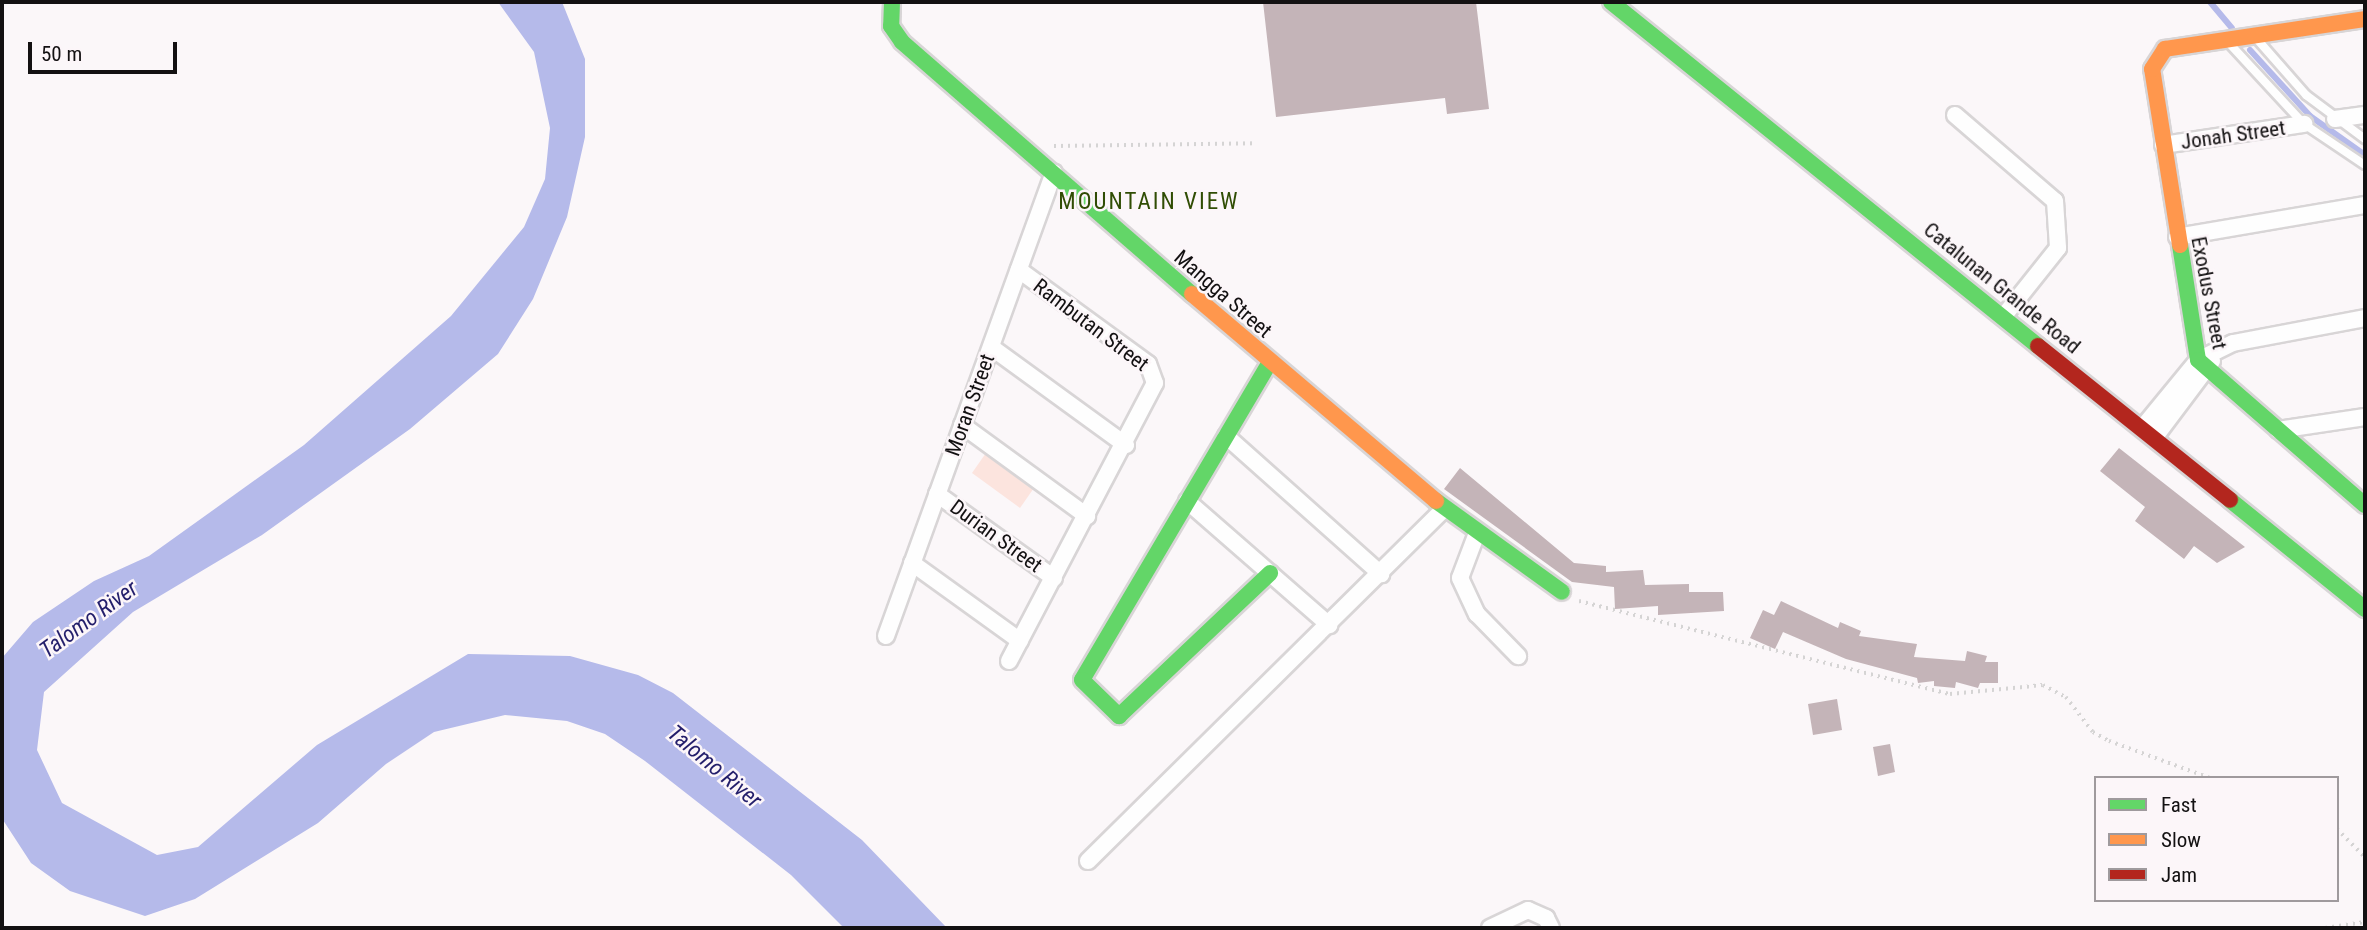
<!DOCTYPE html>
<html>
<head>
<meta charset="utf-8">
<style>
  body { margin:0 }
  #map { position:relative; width:2367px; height:930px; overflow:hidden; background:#fbf7f9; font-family:"Roboto Condensed",sans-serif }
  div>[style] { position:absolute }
  .green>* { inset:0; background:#fce4de }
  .water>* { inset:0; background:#b5baea }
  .stream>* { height:6px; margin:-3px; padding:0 3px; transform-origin:3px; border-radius:3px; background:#b5baea }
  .building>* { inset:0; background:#c4b4b8 }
  .path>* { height:3.5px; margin-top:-1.75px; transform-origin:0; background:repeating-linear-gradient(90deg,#d5d4d4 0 2px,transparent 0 7px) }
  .roads { filter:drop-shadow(2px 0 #d8d5d6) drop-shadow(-2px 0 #d8d5d6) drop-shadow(0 2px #d8d5d6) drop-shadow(0 -2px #d8d5d6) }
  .lane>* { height:8px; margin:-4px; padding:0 4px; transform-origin:4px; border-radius:4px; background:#fefefe }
  .street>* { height:16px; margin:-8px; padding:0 8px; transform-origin:8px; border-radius:8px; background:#fefefe }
  .fast>* { height:16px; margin:-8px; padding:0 8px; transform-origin:8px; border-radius:8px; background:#63d668 }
  .slow>* { height:16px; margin:-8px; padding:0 8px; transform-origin:8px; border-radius:8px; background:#ff974d }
  .jam>* { height:16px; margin:-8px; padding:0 8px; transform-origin:8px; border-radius:8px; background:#b3261e }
  span { translate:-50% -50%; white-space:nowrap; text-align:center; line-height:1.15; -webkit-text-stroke:5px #fcf6f9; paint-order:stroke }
  .street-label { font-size:21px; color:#131112 }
  .neighbourhood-label { font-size:23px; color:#304d04; letter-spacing:2px }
  .water-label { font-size:23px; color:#231e6b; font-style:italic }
  .frame { position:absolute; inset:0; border:4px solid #131112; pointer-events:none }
  .legend { position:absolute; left:2094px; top:776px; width:245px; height:126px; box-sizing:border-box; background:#fcf6f9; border:2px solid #9f9a9d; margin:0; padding:9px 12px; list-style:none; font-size:21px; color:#131112 }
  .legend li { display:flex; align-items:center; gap:14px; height:35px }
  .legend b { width:35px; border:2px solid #9f9a9d }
  .scale { position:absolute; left:28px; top:42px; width:149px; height:32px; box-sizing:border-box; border:4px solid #131112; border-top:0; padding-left:9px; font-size:21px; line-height:24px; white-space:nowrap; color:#131112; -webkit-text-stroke:5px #fcf6f9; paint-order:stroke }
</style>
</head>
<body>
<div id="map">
  <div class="green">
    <div style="clip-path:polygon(995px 440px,1043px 475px,1020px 508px,972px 473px)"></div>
  </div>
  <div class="water">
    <div style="clip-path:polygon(498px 2px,562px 2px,585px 59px,585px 137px,567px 217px,533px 299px,498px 354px,410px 429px,262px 535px,133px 612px,44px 692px,37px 750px,62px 803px,157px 855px,198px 847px,317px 745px,468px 654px,570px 656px,638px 675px,673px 693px,862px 840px,947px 928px,844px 928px,791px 875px,645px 761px,605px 734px,567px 721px,505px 715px,434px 732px,386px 764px,318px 823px,195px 899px,145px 916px,70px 891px,31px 863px,3px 820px,2px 658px,33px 622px,94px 581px,149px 556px,304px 445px,451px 316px,524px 227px,545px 179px,550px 128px,534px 52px)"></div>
  </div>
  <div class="stream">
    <div style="left:2210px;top:2px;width:34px;rotate:50deg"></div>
    <div style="left:2250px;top:50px;width:89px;rotate:47.7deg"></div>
    <div style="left:2310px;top:116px;width:67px;rotate:35.3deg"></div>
  </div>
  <div class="building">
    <div style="clip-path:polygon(1263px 2px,1476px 2px,1489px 109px,1447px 114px,1445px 98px,1276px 117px)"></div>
    <div style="clip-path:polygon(2119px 448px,2245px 547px,2217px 563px,2194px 546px,2184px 559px,2135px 521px,2145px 507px,2100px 471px)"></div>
    <div style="clip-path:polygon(1460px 468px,1574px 563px,1606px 566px,1606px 572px,1643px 570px,1645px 585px,1689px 584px,1689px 592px,1723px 592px,1724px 611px,1658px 615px,1658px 606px,1615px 609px,1614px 587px,1572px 582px,1444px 489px)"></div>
    <div style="clip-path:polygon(1781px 601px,1838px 628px,1840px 622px,1861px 631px,1859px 636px,1917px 644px,1914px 657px,1965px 661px,1967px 651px,1987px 656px,1985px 662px,1998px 662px,1998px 683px,1980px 683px,1978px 688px,1956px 682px,1955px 688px,1934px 686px,1934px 681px,1918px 683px,1917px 678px,1846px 659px,1783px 632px,1775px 649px,1750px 638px,1763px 610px,1774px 615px)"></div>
    <div style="clip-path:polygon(1837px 699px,1842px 730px,1813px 735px,1808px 704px)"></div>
    <div style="clip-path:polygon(1890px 744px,1895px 772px,1878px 776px,1873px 747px)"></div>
  </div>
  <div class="path">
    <div style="left:1054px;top:146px;width:203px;rotate:-0.8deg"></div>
    <div style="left:1579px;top:601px;width:382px;rotate:14.1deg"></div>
    <div style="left:1950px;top:694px;width:93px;rotate:-5.5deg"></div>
    <div style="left:2043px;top:685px;width:26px;rotate:28deg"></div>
    <div style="left:2066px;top:697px;width:44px;rotate:52.4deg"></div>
    <div style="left:2093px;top:732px;width:18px;rotate:29deg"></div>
    <div style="left:2109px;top:741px;width:108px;rotate:20.1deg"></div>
    <div style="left:2337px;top:829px;width:40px;rotate:45deg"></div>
    <div style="left:2325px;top:928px;width:40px;rotate:-8.5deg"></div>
  </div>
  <div class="roads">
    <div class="lane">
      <div style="left:2256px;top:38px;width:76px;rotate:48.7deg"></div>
      <div style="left:2306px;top:95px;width:74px;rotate:36.7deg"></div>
      <div style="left:2228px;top:42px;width:112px;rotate:47.2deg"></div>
      <div style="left:2304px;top:124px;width:73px;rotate:33.9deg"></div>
    </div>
    <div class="street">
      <div style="left:1955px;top:115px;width:132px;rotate:40.7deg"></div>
      <div style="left:2055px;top:201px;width:47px;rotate:86.3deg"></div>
      <div style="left:2058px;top:248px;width:87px;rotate:128.5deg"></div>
      <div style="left:2335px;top:119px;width:30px;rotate:-8deg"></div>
      <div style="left:2163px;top:145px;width:143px;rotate:-8.5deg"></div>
      <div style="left:2177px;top:237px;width:191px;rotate:-9.7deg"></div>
      <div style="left:991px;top:347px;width:167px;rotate:36deg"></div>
      <div style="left:962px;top:425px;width:155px;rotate:36.1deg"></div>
      <div style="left:2143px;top:427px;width:87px;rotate:-50.6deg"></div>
      <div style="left:2198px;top:360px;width:39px;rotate:-26deg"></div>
      <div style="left:2233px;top:343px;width:134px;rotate:-10.7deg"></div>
      <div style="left:2278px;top:430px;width:88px;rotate:-8.5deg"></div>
      <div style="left:1226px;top:436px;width:208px;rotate:41.7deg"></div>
      <div style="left:2155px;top:437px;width:95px;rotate:-53.1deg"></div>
      <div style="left:937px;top:494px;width:144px;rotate:35.7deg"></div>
      <div style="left:1187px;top:501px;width:189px;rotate:41.1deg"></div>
      <div style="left:1477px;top:533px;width:48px;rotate:110.7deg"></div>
      <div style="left:1460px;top:578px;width:40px;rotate:65deg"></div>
      <div style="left:1477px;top:614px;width:59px;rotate:45.7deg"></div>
      <div style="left:912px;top:563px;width:133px;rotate:35.8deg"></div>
      <div style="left:886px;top:636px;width:493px;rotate:-70.1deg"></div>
      <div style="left:1009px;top:661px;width:314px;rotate:-62.3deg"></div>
      <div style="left:1155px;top:383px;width:20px;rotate:-110deg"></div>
      <div style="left:1148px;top:364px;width:160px;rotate:-143.9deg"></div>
      <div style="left:1088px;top:861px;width:502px;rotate:-44.68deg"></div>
      <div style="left:1490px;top:928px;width:42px;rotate:-25.3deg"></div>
      <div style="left:1528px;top:910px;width:20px;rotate:24deg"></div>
      <div style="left:1546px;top:918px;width:11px;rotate:63deg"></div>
    </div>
    <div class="fast">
      <div style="left:892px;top:2px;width:24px;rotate:92deg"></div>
      <div style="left:891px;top:26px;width:19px;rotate:55deg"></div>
      <div style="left:902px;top:42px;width:384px;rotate:41deg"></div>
      <div style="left:1611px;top:2px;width:548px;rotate:38.86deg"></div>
      <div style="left:2180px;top:245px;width:116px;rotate:81.1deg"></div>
      <div style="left:2198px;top:360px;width:221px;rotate:41deg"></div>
      <div style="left:1270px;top:362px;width:369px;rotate:120.6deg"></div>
      <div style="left:1082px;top:680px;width:52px;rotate:44.2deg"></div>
      <div style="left:1119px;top:716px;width:208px;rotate:-43.4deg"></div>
      <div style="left:2230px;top:500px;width:174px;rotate:38.9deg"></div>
      <div style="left:1436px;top:501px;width:155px;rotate:35.8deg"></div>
    </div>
    <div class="slow">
      <div style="left:2180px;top:245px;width:178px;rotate:-99deg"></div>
      <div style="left:2152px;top:69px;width:24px;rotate:-57deg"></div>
      <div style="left:2165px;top:49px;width:202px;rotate:-8.5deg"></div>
      <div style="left:1192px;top:294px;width:320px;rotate:40.3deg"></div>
    </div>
    <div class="jam">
      <div style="left:2038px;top:346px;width:246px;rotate:38.7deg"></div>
    </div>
  </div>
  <div class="street-label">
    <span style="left:2233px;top:135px;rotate:-8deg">Jonah Street</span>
    <span style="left:2002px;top:288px;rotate:39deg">Catalunan Grande Road</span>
    <span style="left:2209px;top:293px;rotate:79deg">Exodus Street</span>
    <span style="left:1223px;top:294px;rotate:41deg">Mangga Street</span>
    <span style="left:1091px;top:325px;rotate:37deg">Rambutan Street</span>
    <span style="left:970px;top:405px;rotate:-70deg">Moran Street</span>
    <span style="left:996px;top:536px;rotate:36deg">Durian Street</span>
  </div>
  <div class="neighbourhood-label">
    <span style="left:1149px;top:202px">MOUNTAIN VIEW</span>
  </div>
  <div class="water-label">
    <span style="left:89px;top:620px;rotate:-36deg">Talomo River</span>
    <span style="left:714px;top:767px;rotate:40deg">Talomo River</span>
  </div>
  <div class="frame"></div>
  <ul class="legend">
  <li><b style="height:9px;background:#63d668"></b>Fast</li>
  <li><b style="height:9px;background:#ff974d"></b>Slow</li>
  <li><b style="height:9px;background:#b3261e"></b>Jam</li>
  </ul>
  <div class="scale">50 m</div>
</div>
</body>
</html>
